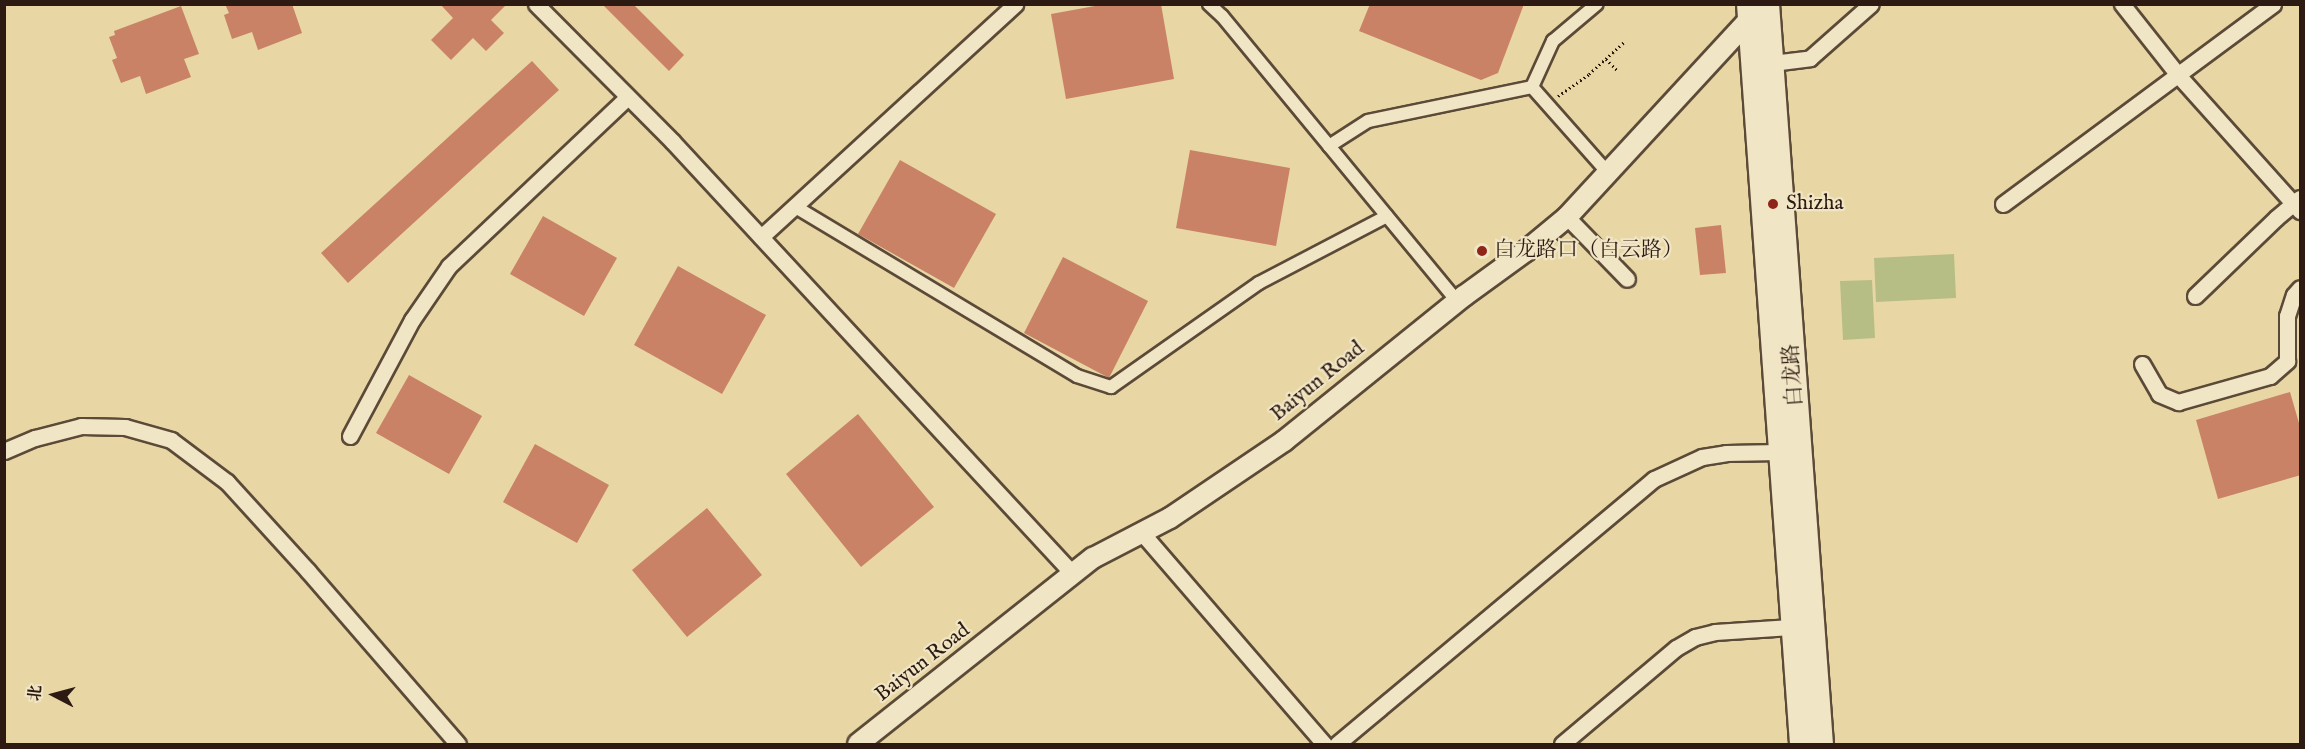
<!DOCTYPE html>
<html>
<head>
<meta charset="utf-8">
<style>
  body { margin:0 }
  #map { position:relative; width:2305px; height:749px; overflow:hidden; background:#e8d7a5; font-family:"IM FELL English","Noto Serif SC",serif }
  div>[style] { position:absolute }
  .green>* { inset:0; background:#b7be85 }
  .building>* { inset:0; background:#c98265 }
  .path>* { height:3px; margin-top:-1.5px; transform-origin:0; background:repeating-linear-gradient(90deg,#2d1b13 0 1.5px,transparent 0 4.5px) }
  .roads { filter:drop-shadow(2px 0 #5c4a38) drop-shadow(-2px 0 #5c4a38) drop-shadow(0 2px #5c4a38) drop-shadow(0 -2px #5c4a38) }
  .pedestrian>* { height:12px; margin:-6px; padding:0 6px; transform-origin:6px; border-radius:6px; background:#f0e5c4 }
  .minor>* { height:15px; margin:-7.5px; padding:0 7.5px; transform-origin:7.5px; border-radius:7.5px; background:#f0e5c4 }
  .tertiary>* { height:20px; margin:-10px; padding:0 10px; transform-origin:10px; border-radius:10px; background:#f0e5c4 }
  .secondary>* { height:22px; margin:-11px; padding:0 11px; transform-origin:11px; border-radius:11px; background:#f0e5c4 }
  .dots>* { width:16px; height:16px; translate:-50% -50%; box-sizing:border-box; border:3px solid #f0e5c4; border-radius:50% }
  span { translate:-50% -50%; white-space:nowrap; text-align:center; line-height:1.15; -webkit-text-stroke:4.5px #f0e5c4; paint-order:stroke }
  .poi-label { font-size:21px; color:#2d1b13 }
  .left { translate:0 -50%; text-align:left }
  .street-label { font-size:21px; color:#2d1b13 }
  .frame { position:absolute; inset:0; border:6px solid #2d1b13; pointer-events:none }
  .north { position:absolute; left:24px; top:665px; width:60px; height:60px; -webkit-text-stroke:4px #f0e5c4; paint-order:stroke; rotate:276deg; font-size:16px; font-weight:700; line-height:24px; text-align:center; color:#2d1b13 }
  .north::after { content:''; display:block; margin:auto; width:21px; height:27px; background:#2d1b13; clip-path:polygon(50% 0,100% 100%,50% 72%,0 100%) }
</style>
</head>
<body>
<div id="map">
  <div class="green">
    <div style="clip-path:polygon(1954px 254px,1956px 298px,1876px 302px,1874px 258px)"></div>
    <div style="clip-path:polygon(1872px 280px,1875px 338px,1843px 340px,1840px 281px)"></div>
  </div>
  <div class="building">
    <div style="clip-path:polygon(225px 4px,292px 4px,302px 33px,258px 50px,252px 32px,232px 39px,224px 15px,229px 13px)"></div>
    <div style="clip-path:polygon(440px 4px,507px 4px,491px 20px,504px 33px,486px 51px,473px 38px,451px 60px,431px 40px,453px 18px)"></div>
    <div style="clip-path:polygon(602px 4px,633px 4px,684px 55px,669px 71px)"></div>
    <div style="clip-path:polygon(1106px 4px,1161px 4px,1174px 79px,1066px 99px,1051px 14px)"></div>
    <div style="clip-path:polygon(1370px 4px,1524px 4px,1498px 73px,1481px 80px,1359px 31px)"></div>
    <div style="clip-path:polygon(181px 6px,199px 54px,184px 59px,191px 77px,146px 94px,140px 76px,121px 83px,112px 60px,117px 58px,109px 37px,115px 35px,114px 31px)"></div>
    <div style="clip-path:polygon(532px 61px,559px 90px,348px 283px,321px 253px)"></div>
    <div style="clip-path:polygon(1190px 150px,1290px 168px,1276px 246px,1176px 228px)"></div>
    <div style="clip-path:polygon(900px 160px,996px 214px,954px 288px,858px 234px)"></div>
    <div style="clip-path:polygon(543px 216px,617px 258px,584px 316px,510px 274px)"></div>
    <div style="clip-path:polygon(1721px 225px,1726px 273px,1700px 275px,1695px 228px)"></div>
    <div style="clip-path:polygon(1063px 257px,1148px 301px,1109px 378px,1024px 333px)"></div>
    <div style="clip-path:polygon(678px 266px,766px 315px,722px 394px,634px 345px)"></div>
    <div style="clip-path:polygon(409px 375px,482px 416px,449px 474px,376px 433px)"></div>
    <div style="clip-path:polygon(2290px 392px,2301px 430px,2301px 475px,2218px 499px,2196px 420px)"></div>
    <div style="clip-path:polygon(858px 414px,934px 507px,861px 567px,786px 474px)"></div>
    <div style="clip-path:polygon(535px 444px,609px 485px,577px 543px,503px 502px)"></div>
    <div style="clip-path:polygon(707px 508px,762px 575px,687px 637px,632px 570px)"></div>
  </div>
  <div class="path">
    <div style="left:1606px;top:59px;width:17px;rotate:45deg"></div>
    <div style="left:1558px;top:96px;width:38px;rotate:-35deg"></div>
    <div style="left:1589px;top:74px;width:47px;rotate:-42.4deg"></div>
  </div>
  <div class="roads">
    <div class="pedestrian">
      <div style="left:1209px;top:4px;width:18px;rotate:43deg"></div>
      <div style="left:1222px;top:16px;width:369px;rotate:50.5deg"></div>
      <div style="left:1532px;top:87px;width:115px;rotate:48.5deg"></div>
      <div style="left:1329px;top:146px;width:46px;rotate:-32.7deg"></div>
      <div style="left:1368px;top:121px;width:167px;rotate:-11.7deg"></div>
      <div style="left:1532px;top:87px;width:51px;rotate:-65.5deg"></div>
      <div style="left:1553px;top:41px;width:57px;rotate:-40.1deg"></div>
      <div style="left:794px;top:206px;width:330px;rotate:31deg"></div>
      <div style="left:1077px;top:376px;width:36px;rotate:18deg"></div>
      <div style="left:1111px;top:387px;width:181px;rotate:-35.1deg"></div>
      <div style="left:1259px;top:283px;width:144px;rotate:-27.6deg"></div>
    </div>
    <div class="minor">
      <div style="left:536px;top:4px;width:193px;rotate:45.2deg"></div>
      <div style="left:672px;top:141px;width:590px;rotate:47.2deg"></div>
      <div style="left:2122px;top:4px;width:90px;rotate:51.7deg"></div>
      <div style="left:2178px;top:75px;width:183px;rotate:48.1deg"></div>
      <div style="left:1772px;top:63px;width:38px;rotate:-7deg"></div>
      <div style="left:1810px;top:58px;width:81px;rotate:-41.5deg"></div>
      <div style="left:2003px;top:204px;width:336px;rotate:-36.5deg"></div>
      <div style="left:1567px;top:217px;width:86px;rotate:45.9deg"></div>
      <div style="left:761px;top:237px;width:345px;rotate:-42.5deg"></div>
      <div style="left:2195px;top:296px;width:112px;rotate:-43.9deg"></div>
      <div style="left:2276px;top:218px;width:31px;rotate:-40deg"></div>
      <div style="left:2142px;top:364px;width:34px;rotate:60deg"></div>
      <div style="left:2159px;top:394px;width:21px;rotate:23deg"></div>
      <div style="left:2178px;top:402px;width:96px;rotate:-15.8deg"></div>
      <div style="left:2270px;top:376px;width:23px;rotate:-41deg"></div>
      <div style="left:2287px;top:361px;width:45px;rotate:-90deg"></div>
      <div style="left:2287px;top:316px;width:22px;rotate:-72deg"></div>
      <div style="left:2294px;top:295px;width:9px;rotate:-49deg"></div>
      <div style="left:350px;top:436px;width:132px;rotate:-61.9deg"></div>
      <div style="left:412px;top:320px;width:65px;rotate:-55.6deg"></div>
      <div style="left:449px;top:266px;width:246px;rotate:-43.4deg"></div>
      <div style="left:4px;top:451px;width:34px;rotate:-23deg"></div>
      <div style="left:35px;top:438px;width:48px;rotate:-14.6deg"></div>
      <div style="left:81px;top:426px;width:44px;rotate:1.3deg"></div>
      <div style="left:125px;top:427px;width:48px;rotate:15.8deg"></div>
      <div style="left:171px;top:440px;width:70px;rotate:36.9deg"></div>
      <div style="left:227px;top:482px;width:120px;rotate:47.7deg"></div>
      <div style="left:308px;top:571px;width:229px;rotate:49.1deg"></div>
      <div style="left:1142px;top:533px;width:279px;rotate:49.2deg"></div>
      <div style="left:1337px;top:744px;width:413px;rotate:-39.9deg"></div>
      <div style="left:1654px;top:479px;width:53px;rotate:-24.6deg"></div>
      <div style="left:1702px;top:457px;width:24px;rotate:-9deg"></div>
      <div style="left:1726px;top:453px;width:53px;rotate:-1.1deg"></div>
      <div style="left:1562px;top:744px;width:149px;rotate:-40.1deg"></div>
      <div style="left:1676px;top:648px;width:22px;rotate:-30deg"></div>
      <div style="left:1695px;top:637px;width:21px;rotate:-14deg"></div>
      <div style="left:1715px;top:632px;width:76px;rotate:-3.8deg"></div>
    </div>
    <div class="tertiary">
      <div style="left:858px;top:744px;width:300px;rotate:-38.4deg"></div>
      <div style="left:1093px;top:558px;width:87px;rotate:-27.5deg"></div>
      <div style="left:1170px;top:518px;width:138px;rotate:-34deg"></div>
      <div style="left:1284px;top:441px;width:231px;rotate:-38.9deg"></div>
      <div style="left:1464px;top:296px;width:77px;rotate:-36deg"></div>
      <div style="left:1526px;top:251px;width:53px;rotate:-39.7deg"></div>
      <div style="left:1567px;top:217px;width:279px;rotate:-47.3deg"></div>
    </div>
    <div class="secondary">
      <div style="left:1748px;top:4px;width:742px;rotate:85.9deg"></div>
      <div style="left:1768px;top:4px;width:742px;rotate:85.83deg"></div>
    </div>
  </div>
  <div class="dots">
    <div style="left:1773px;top:204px;background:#8f2418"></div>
    <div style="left:1482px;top:251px;background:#8f2418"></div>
  </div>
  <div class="poi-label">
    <span class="left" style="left:1786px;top:204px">Shizha</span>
    <span class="left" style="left:1494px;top:251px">白龙路口（白云路）</span>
  </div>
  <div class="street-label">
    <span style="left:1794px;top:375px;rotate:-94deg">白龙路</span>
    <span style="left:1318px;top:382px;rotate:-39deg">Baiyun Road</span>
    <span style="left:923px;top:663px;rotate:-38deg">Baiyun Road</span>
  </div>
  <div class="frame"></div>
  <div class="north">北</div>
</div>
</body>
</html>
